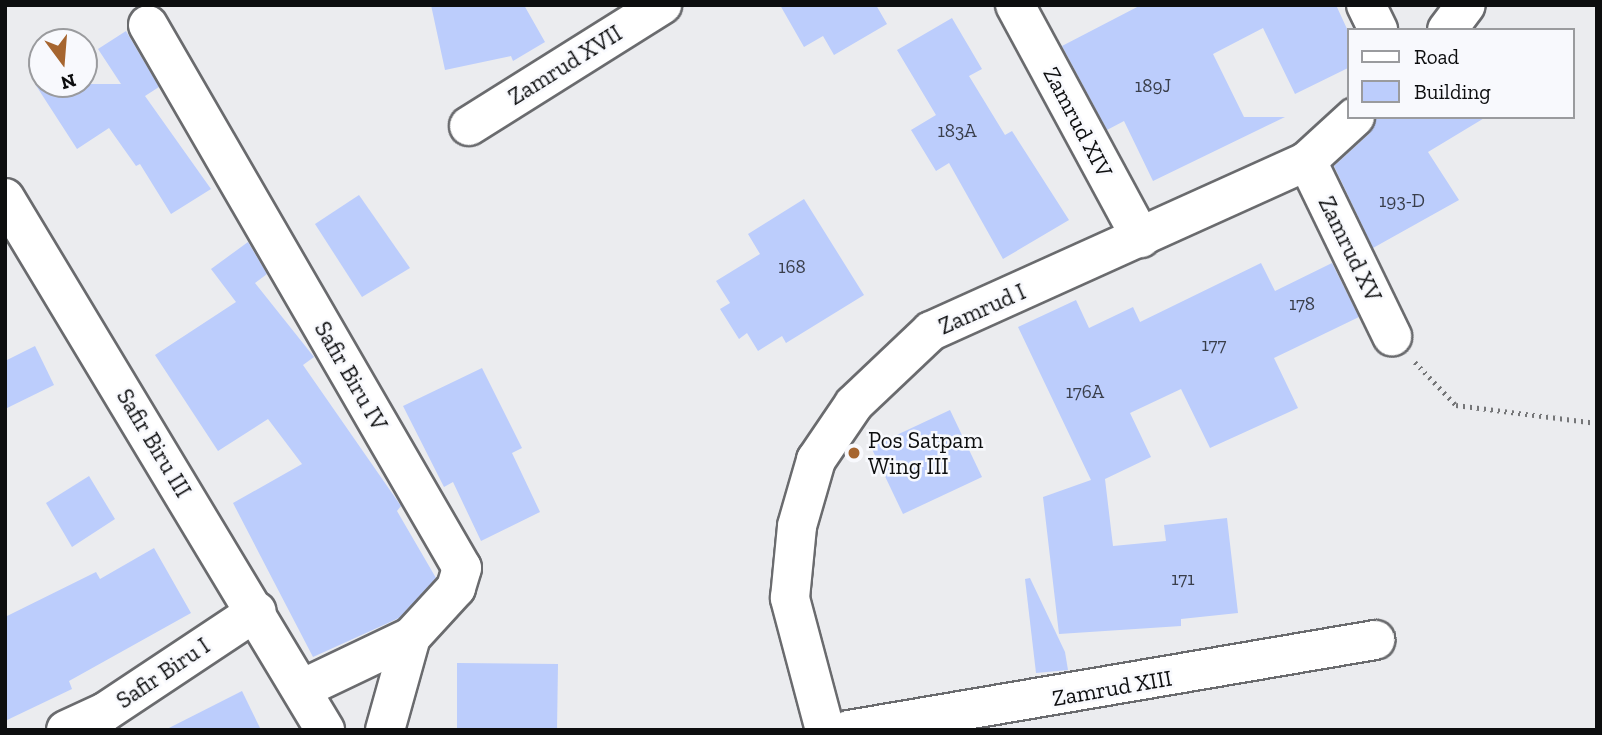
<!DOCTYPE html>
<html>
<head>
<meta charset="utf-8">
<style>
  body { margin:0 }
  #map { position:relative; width:1602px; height:735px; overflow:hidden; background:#ebecef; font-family:"Zilla Slab",serif }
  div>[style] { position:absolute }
  .building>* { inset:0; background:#bccdfc }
  .path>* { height:4.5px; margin-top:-2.25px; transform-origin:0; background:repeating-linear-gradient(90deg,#757678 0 2px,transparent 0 7px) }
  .roads { filter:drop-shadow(2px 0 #6a6b6e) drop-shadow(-2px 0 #6a6b6e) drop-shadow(0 2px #6a6b6e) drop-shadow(0 -2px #6a6b6e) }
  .minor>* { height:38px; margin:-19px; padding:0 19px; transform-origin:19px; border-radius:19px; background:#fff }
  .dots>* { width:19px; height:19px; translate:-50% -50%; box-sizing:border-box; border:4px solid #f8f9fd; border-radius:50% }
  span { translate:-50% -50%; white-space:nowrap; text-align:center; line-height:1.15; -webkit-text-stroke:5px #f8f9fd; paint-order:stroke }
  .number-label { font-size:19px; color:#393e4a }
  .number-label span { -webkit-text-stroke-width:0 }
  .street-label { font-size:23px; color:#0d0e0f }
  .poi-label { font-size:23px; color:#0d0e0f }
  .left { translate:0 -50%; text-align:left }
  .frame { position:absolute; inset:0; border:7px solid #0d0e0f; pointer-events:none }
  .legend { position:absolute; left:1347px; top:28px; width:228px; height:91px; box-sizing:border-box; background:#f8f9fd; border:2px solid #9a9b9e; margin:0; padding:9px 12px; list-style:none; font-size:21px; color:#0d0e0f }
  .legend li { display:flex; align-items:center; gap:14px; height:35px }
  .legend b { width:35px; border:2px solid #9a9b9e }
  .north { position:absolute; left:28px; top:28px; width:70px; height:70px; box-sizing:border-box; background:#f8f9fd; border:2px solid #9a9b9e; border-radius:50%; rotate:164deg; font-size:19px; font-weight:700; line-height:28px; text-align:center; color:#0d0e0f }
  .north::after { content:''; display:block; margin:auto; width:24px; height:32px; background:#a6652f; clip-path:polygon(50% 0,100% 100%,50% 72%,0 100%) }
</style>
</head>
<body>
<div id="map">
  <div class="building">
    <div style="clip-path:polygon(431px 5px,524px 5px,545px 42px,513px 61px,511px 56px,445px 70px)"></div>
    <div style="clip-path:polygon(780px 5px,876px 5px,887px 24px,834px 55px,823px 36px,804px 47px)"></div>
    <div style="clip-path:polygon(1141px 5px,1336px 5px,1348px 31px,1348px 68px,1295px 94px,1263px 28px,1213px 54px,1244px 117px,1285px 117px,1153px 181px,1124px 121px,1107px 130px,1062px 46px)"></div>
    <div style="clip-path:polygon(952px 18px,982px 69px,969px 76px,1005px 135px,1012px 131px,1069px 220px,1003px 259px,949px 163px,936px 171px,911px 130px,936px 115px,897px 50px)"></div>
    <div style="clip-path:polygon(126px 31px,159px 87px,145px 96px,211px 189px,171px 214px,140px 164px,136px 166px,109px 128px,77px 149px,35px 84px,121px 84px,98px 49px)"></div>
    <div style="clip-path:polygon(1376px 117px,1486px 117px,1428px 152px,1459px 200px,1373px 248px,1334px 166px,1370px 133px)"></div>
    <div style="clip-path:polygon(359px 195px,410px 268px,362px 297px,315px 224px)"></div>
    <div style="clip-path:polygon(804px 199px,864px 295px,786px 343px,782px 336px,758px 351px,747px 333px,739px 339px,720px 309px,730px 303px,716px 281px,760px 254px,748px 234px)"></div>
    <div style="clip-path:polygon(248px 242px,267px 274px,255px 283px,314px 357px,303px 365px,401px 506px,397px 511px,436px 578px,399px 618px,313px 657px,233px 503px,302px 464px,268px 419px,218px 451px,155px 355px,236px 302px,211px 269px)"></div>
    <div style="clip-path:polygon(1261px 263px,1275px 291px,1332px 263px,1359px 317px,1274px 358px,1298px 408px,1210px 448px,1181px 389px,1130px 413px,1151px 457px,1105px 479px,1113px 546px,1166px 541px,1164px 525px,1227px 518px,1238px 613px,1181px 619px,1181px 626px,1059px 634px,1043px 497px,1091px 480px,1018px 327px,1076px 300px,1089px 328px,1133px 307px,1140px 322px)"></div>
    <div style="clip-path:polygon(35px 346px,54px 385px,5px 409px,5px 361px)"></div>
    <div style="clip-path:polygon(482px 368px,522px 448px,512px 453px,540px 512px,481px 541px,453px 482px,444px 487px,403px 406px)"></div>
    <div style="clip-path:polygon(950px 410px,982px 477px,903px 514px,871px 447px)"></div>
    <div style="clip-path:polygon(89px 476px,115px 519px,72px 547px,46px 503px)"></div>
    <div style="clip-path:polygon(154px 548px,191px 613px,69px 681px,72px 689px,5px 721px,5px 617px,96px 572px,100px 579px)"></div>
    <div style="clip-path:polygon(1030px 578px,1065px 652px,1068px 670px,1036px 673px,1025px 579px)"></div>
    <div style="clip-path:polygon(457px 663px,558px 664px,557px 730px,457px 730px)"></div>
    <div style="clip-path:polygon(242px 691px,261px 730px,165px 730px)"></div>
  </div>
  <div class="path">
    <div style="left:1415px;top:362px;width:59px;rotate:46.4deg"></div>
    <div style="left:1456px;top:405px;width:142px;rotate:7.3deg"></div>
  </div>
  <div class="roads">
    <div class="minor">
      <div style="left:1015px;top:5px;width:265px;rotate:61.6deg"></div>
      <div style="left:1366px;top:5px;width:28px;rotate:64deg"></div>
      <div style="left:148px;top:25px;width:627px;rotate:59.96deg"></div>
      <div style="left:462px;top:568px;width:21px;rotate:107deg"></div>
      <div style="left:456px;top:588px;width:67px;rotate:132.6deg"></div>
      <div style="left:411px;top:637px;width:97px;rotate:105.6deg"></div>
      <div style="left:1447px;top:30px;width:31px;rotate:-53deg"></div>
      <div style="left:469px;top:126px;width:228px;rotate:-32.1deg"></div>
      <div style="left:1307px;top:161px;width:195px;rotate:64.1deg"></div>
      <div style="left:5px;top:198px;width:621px;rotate:58.97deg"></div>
      <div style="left:304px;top:688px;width:119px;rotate:-25.5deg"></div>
      <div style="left:66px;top:730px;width:43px;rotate:-24.8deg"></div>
      <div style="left:105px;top:712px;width:182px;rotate:-33.6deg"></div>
      <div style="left:825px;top:730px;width:137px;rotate:-104.9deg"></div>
      <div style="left:790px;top:598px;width:72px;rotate:-84.4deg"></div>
      <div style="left:797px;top:526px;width:69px;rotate:-73.9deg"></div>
      <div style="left:816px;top:460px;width:68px;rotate:-55.8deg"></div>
      <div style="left:854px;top:404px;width:106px;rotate:-43.5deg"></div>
      <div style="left:931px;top:331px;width:413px;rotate:-24.3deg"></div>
      <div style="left:1307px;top:161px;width:65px;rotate:-42.5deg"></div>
      <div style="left:849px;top:730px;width:534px;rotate:-9.71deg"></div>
    </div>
  </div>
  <div class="dots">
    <div style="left:854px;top:453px;background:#a6652f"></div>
  </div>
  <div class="number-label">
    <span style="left:1153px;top:86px">189J</span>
    <span style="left:957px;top:131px">183A</span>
    <span style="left:1402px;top:201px">193-D</span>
    <span style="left:792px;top:267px">168</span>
    <span style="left:1302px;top:304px">178</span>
    <span style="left:1214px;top:345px">177</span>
    <span style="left:1085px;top:392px">176A</span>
    <span style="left:1183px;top:579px">171</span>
  </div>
  <div class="street-label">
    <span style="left:565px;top:65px;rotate:-32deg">Zamrud XVII</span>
    <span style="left:1078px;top:122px;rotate:62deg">Zamrud XIV</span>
    <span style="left:1350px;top:249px;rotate:64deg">Zamrud XV</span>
    <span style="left:982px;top:309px;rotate:-24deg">Zamrud I</span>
    <span style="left:351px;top:376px;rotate:60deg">Safir Biru IV</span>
    <span style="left:154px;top:443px;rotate:59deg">Safir Biru III</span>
    <span style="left:163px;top:673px;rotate:-34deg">Safir Biru I</span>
    <span style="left:1112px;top:688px;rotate:-10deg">Zamrud XIII</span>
  </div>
  <div class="poi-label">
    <span class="left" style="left:868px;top:453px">Pos Satpam<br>Wing III</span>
  </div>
  <div class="frame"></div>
  <ul class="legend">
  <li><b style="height:9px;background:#fff"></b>Road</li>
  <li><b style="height:19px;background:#bccdfc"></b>Building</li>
  </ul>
  <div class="north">N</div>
</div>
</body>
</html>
